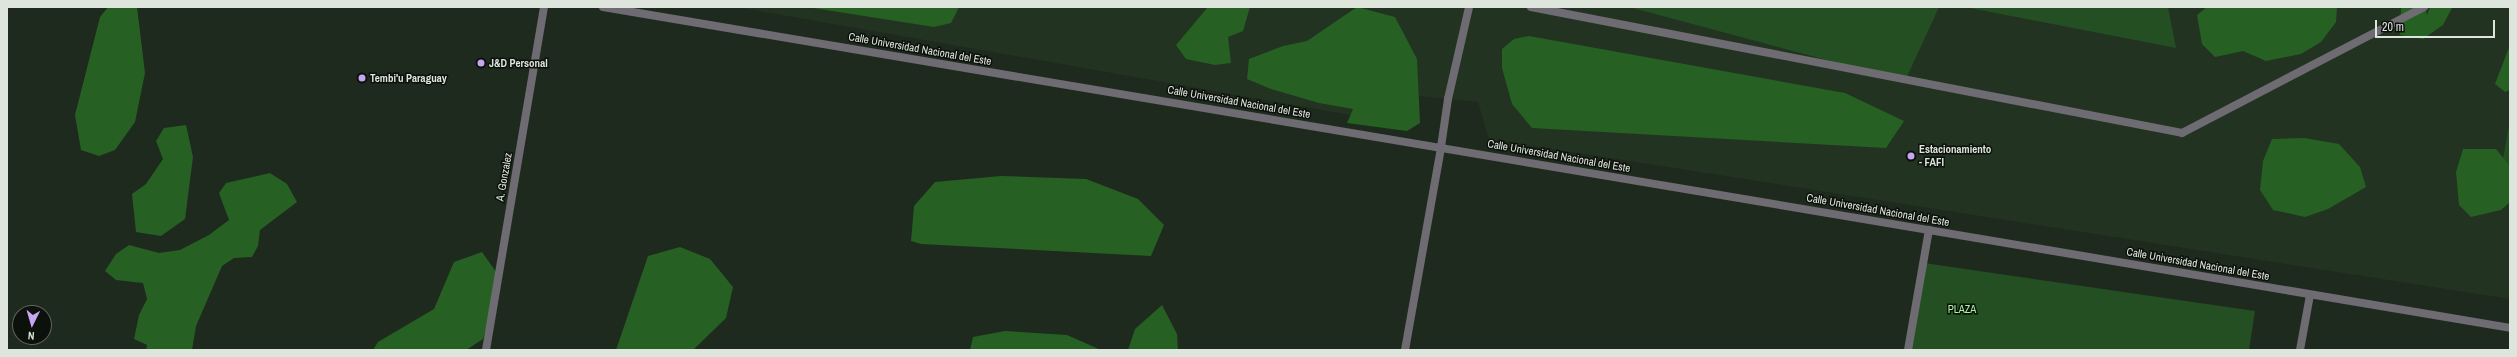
<!DOCTYPE html>
<html>
<head>
<meta charset="utf-8">
<style>
  body { margin:0 }
  #map { position:relative; width:2517px; height:357px; overflow:hidden; background:#1e2a1d; font-family:"Archivo Narrow",sans-serif }
  div>[style] { position:absolute }
  .built>* { inset:0; background:#223321 }
  .green>* { inset:0; background:#244f22 }
  .forest>* { inset:0; background:#266123 }
  .service>* { height:8px; margin:-4px; padding:0 4px; transform-origin:4px; border-radius:4px; background:#6e6b73 }
  .minor>* { height:8px; margin:-4px; padding:0 4px; transform-origin:4px; border-radius:4px; background:#6e6b73 }
  .tertiary>* { height:8px; margin:-4px; padding:0 4px; transform-origin:4px; border-radius:4px; background:#6e6b73 }
  .dots>* { width:11px; height:11px; translate:-50% -50%; box-sizing:border-box; border:2px solid #0c110b; border-radius:50% }
  span { translate:-50% -50%; white-space:nowrap; text-align:center; line-height:1.15; -webkit-text-stroke:3px #0c110b; paint-order:stroke }
  .street-label { font-size:11px; color:#dde5dc }
  .poi-label { font-size:11px; color:#dde5dc; font-weight:700 }
  .left { translate:0 -50%; text-align:left }
  .park-label { font-size:11px; color:#a4f59d }
  .frame { position:absolute; inset:0; border:8px solid #dde5dc; pointer-events:none }
  .north { position:absolute; left:12px; top:305px; width:40px; height:40px; box-sizing:border-box; background:#0c110b; border:1px solid #60665f; border-radius:50%; rotate:185deg; font-size:11px; font-weight:700; line-height:16px; text-align:center; color:#dde5dc }
  .north::after { content:''; display:block; margin:auto; width:14px; height:18px; background:#c6a6f0; clip-path:polygon(50% 0,100% 100%,50% 72%,0 100%) }
  .scale { position:absolute; left:2375px; top:20px; width:120px; height:18px; box-sizing:border-box; border:2px solid #dde5dc; border-top:0; padding-left:5px; font-size:12px; line-height:14px; white-space:nowrap; color:#dde5dc; -webkit-text-stroke:3px #0c110b; paint-order:stroke }
</style>
</head>
<body>
<div id="map">
  <div class="built">
    <div style="clip-path:polygon(737px 7px,2510px 7px,2510px 299px,1489px 139px,1478px 102px,1419px 96px,1396px 123px)"></div>
  </div>
  <div class="green">
    <div style="clip-path:polygon(1629px 7px,1939px 7px,1905px 81px)"></div>
    <div style="clip-path:polygon(1965px 7px,2168px 7px,2176px 48px)"></div>
    <div style="clip-path:polygon(2510px 119px,2510px 190px,2498px 188px)"></div>
    <div style="clip-path:polygon(1924px 263px,2255px 311px,2249px 350px,1911px 350px)"></div>
  </div>
  <div class="forest">
    <div style="clip-path:polygon(108px 7px,137px 7px,145px 73px,135px 122px,115px 150px,99px 156px,81px 150px,75px 115px,100px 17px)"></div>
    <div style="clip-path:polygon(807px 7px,959px 7px,951px 23px,934px 27px)"></div>
    <div style="clip-path:polygon(1208px 7px,1250px 7px,1243px 31px,1228px 37px,1231px 63px,1215px 65px,1186px 59px,1176px 45px)"></div>
    <div style="clip-path:polygon(1357px 7px,1395px 17px,1417px 59px,1420px 123px,1407px 131px,1347px 123px,1353px 109px,1319px 103px,1271px 89px,1247px 79px,1249px 59px,1283px 46px,1307px 41px)"></div>
    <div style="clip-path:polygon(2207px 7px,2337px 7px,2336px 22px,2321px 42px,2301px 54px,2266px 61px,2243px 51px,2215px 57px,2202px 44px,2197px 15px)"></div>
    <div style="clip-path:polygon(2401px 7px,2425px 7px,2427px 15px,2430px 7px,2452px 8px,2443px 25px,2423px 39px,2400px 35px)"></div>
    <div style="clip-path:polygon(1529px 36px,1845px 93px,1904px 121px,1886px 148px,1532px 128px,1512px 104px,1502px 68px,1502px 49px,1514px 39px)"></div>
    <div style="clip-path:polygon(2510px 45px,2510px 90px,2505px 92px,2495px 84px)"></div>
    <div style="clip-path:polygon(186px 125px,193px 157px,185px 219px,161px 236px,136px 232px,132px 194px,146px 184px,163px 159px,156px 141px,164px 128px)"></div>
    <div style="clip-path:polygon(2304px 138px,2339px 144px,2360px 167px,2366px 187px,2328px 209px,2305px 217px,2273px 210px,2260px 190px,2263px 161px,2272px 139px)"></div>
    <div style="clip-path:polygon(2463px 149px,2496px 149px,2510px 166px,2510px 202px,2501px 210px,2471px 217px,2459px 205px,2456px 172px)"></div>
    <div style="clip-path:polygon(270px 173px,287px 184px,297px 202px,260px 230px,258px 246px,252px 257px,234px 258px,222px 266px,196px 326px,192px 350px,146px 350px,147px 345px,134px 339px,139px 315px,147px 299px,143px 283px,116px 280px,105px 271px,116px 254px,129px 245px,159px 253px,180px 250px,209px 235px,229px 220px,219px 193px,226px 183px)"></div>
    <div style="clip-path:polygon(1001px 176px,1086px 179px,1138px 199px,1164px 225px,1151px 256px,921px 244px,911px 241px,914px 206px,935px 182px)"></div>
    <div style="clip-path:polygon(680px 247px,710px 259px,733px 287px,726px 318px,693px 350px,616px 350px,648px 256px)"></div>
    <div style="clip-path:polygon(482px 252px,501px 279px,483px 339px,466px 350px,373px 350px,378px 342px,434px 309px,454px 262px)"></div>
    <div style="clip-path:polygon(1162px 305px,1177px 334px,1178px 350px,1128px 350px,1135px 329px)"></div>
    <div style="clip-path:polygon(1005px 331px,1067px 335px,1101px 350px,970px 350px,973px 337px)"></div>
  </div>
  <div class="service">
    <div style="left:1531px;top:7px;width:663px;rotate:10.95deg"></div>
    <div style="left:2182px;top:133px;width:273px;rotate:-27.5deg"></div>
    <div style="left:1441px;top:147px;width:49px;rotate:-81.7deg"></div>
    <div style="left:1448px;top:99px;width:94px;rotate:-77.1deg"></div>
  </div>
  <div class="minor">
    <div style="left:486px;top:350px;width:348px;rotate:-80.4deg"></div>
    <div style="left:1405px;top:350px;width:206px;rotate:-79.9deg"></div>
    <div style="left:1908px;top:350px;width:122px;rotate:-80.1deg"></div>
    <div style="left:2300px;top:350px;width:56px;rotate:-79.7deg"></div>
  </div>
  <div class="tertiary">
    <div style="left:603px;top:7px;width:1934px;rotate:9.55deg"></div>
  </div>
  <div class="dots">
    <div style="left:481px;top:63px;background:#c6a6f0"></div>
    <div style="left:362px;top:78px;background:#c6a6f0"></div>
    <div style="left:1911px;top:156px;background:#c6a6f0"></div>
  </div>
  <div class="street-label">
    <span style="left:920px;top:49px;rotate:10deg">Calle Universidad Nacional del Este</span>
    <span style="left:1239px;top:102px;rotate:10deg">Calle Universidad Nacional del Este</span>
    <span style="left:1559px;top:156px;rotate:10deg">Calle Universidad Nacional del Este</span>
    <span style="left:504px;top:177px;rotate:-80deg">A. Gonzalez</span>
    <span style="left:1878px;top:210px;rotate:10deg">Calle Universidad Nacional del Este</span>
    <span style="left:2198px;top:264px;rotate:10deg">Calle Universidad Nacional del Este</span>
  </div>
  <div class="poi-label">
    <span class="left" style="left:489px;top:63px">J&amp;D Personal</span>
    <span class="left" style="left:370px;top:78px">Tembi'u Paraguay</span>
    <span class="left" style="left:1919px;top:156px">Estacionamiento<br>- FAFI</span>
  </div>
  <div class="park-label">
    <span style="left:1962px;top:309px">PLAZA</span>
  </div>
  <div class="frame"></div>
  <div class="north">N</div>
  <div class="scale">20 m</div>
</div>
</body>
</html>
